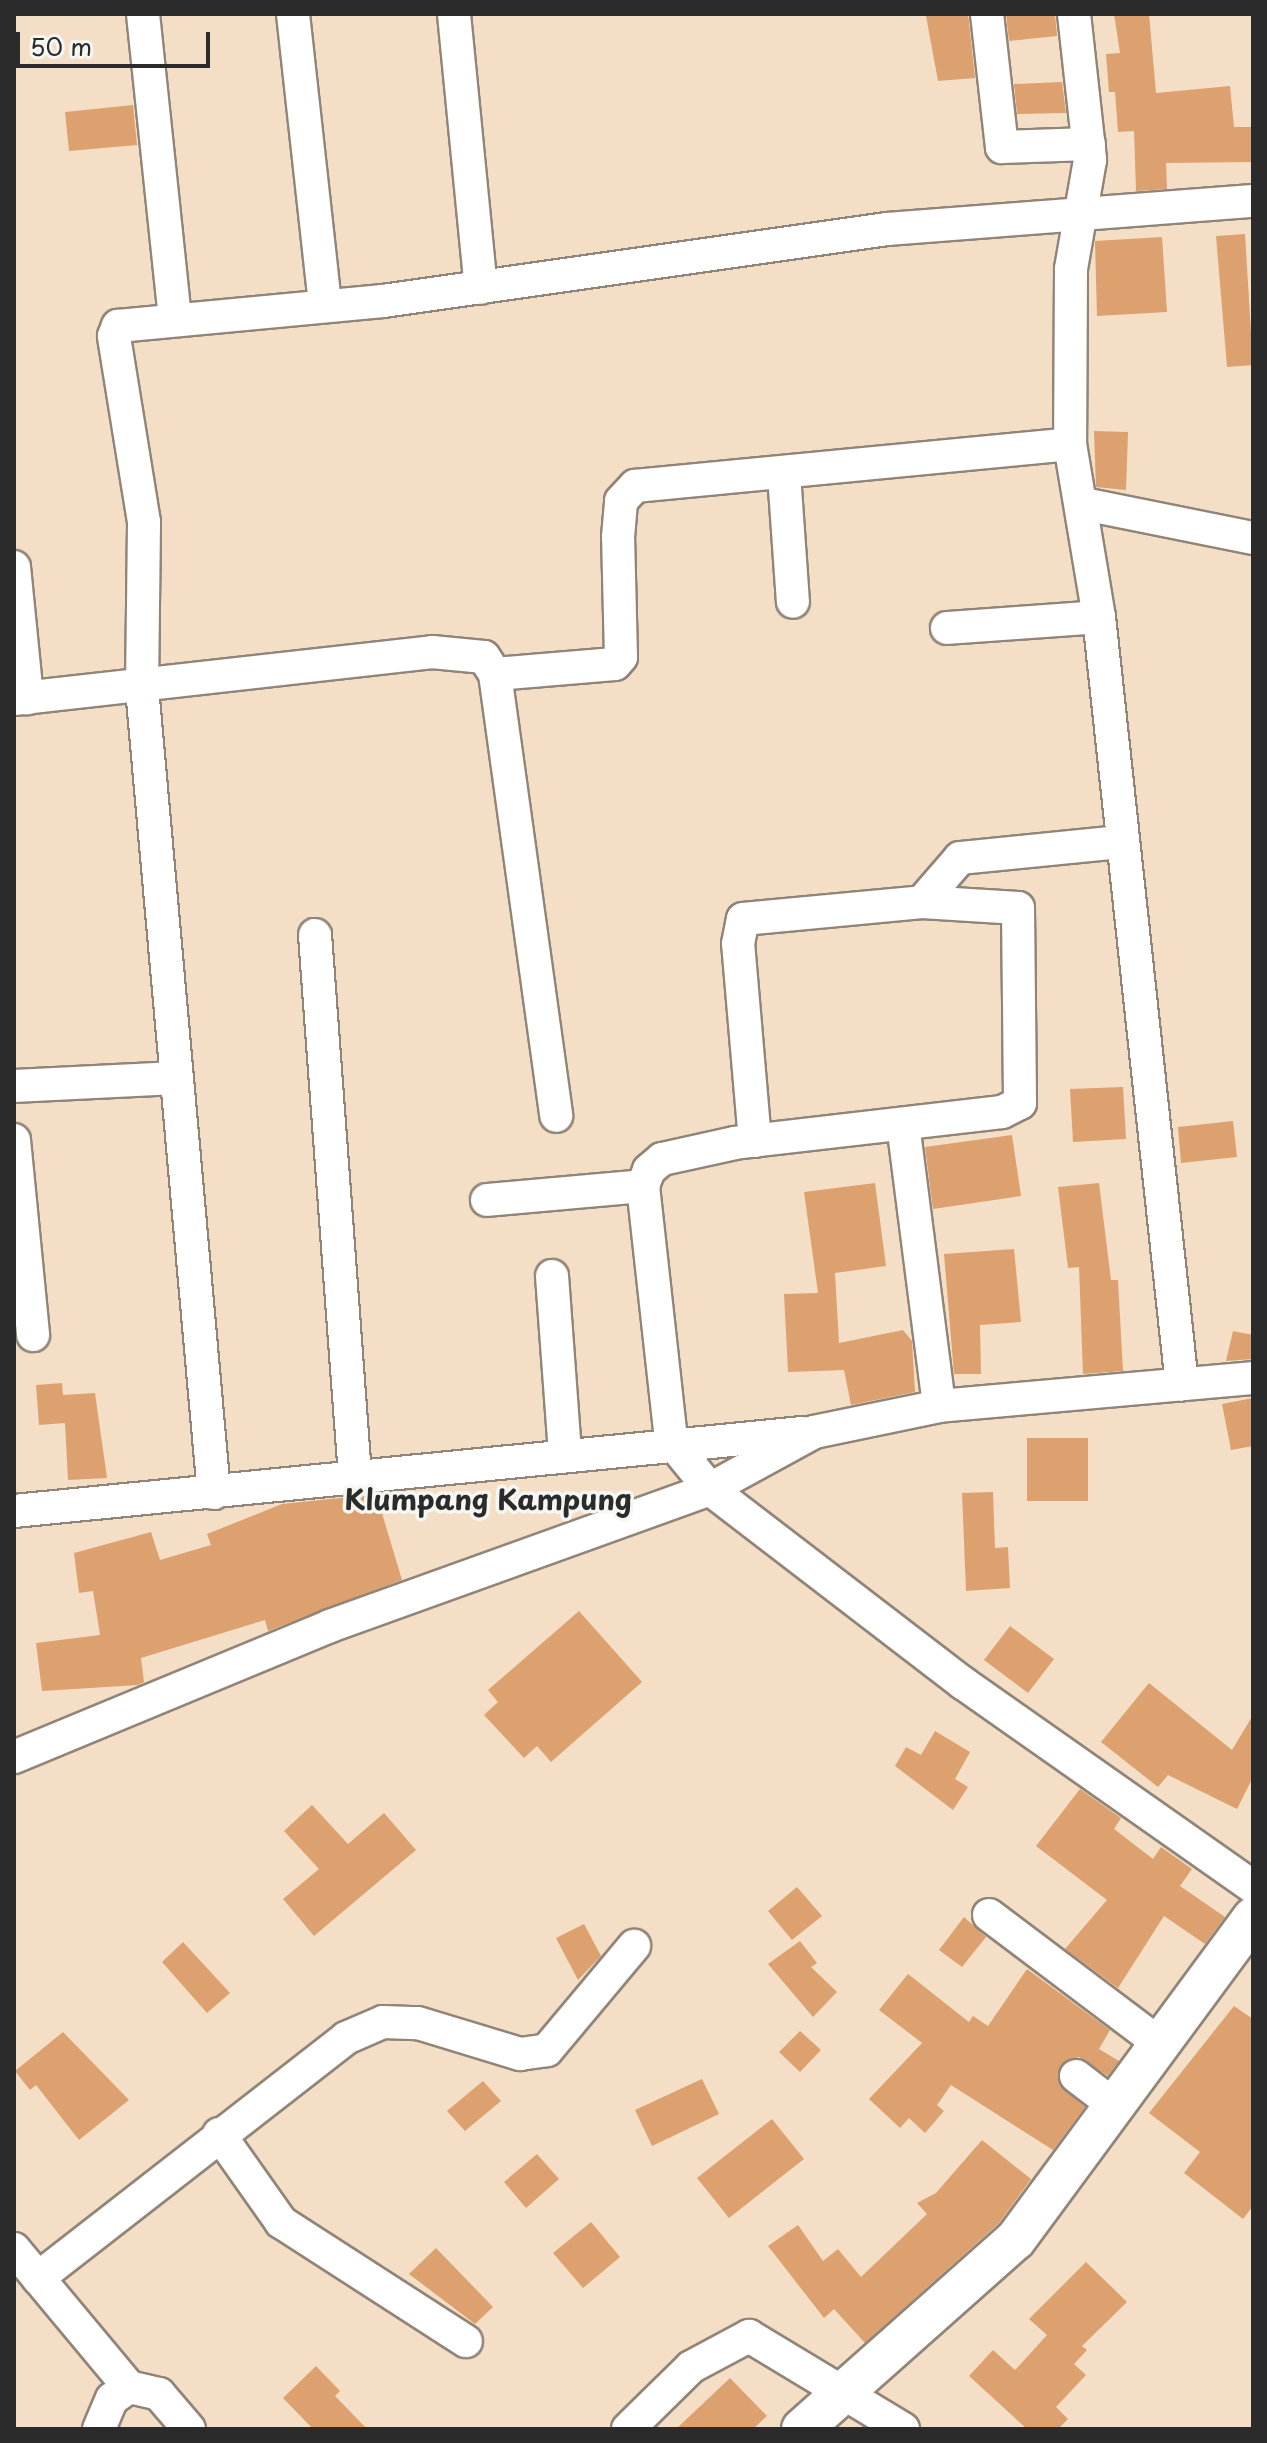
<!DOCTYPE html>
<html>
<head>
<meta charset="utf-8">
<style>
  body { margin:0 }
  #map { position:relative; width:1267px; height:2443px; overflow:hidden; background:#f4dfc6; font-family:"Playpen Sans",sans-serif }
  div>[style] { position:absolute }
  .building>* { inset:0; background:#dca16f }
  .roads { filter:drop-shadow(2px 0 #908578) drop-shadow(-2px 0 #908578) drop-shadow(0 2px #908578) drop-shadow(0 -2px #908578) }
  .minor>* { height:32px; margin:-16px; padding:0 16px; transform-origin:16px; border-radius:16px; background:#fff }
  .major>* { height:40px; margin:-20px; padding:0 20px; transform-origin:20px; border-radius:20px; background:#fff }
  span { translate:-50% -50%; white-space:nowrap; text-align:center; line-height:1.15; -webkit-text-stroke:7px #f6f6f2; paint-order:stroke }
  .quarter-label { font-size:28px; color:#2b2b2b; font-weight:700 }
  .frame { position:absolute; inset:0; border:16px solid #2b2b2b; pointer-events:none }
  .scale { position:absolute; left:16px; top:32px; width:194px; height:36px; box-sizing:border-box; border:4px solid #2b2b2b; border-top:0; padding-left:10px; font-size:24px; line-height:28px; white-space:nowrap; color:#2b2b2b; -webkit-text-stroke:6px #f6f6f2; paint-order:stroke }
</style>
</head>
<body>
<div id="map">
  <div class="building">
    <div style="clip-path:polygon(955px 14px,968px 14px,975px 78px,938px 81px,926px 16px)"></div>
    <div style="clip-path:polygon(1006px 14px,1055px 14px,1057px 36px,1009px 41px)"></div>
    <div style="clip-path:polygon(1114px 14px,1149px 14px,1156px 93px,1230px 86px,1234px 127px,1253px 127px,1253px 162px,1166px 163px,1167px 189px,1136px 191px,1134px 131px,1118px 132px,1115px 92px,1109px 92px,1106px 54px,1120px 53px)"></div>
    <div style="clip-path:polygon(1062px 82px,1066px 113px,1017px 114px,1014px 84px)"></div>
    <div style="clip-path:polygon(133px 105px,137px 145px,69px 151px,65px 112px)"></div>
    <div style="clip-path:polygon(1245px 234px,1253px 365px,1227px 367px,1216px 236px)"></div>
    <div style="clip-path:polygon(1162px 237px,1167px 312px,1097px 316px,1095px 241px)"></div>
    <div style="clip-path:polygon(1094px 431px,1128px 432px,1126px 490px,1096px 487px)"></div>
    <div style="clip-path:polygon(1123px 1087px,1126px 1139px,1073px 1142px,1070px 1089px)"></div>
    <div style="clip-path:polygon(1233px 1121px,1237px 1157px,1181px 1163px,1178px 1127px)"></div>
    <div style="clip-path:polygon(1012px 1135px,1021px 1196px,933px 1209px,925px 1147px)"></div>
    <div style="clip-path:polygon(875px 1183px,886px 1266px,835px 1273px,839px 1343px,903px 1330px,912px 1341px,915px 1392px,851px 1405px,844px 1370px,788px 1372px,784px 1294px,818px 1293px,804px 1192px)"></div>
    <div style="clip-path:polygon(1099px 1183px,1111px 1280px,1118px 1280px,1123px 1371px,1083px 1374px,1079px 1267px,1068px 1268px,1058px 1187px)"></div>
    <div style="clip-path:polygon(1014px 1249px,1021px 1322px,980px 1325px,981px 1374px,954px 1374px,944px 1254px)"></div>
    <div style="clip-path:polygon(1233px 1331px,1253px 1335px,1253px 1359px,1226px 1361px)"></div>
    <div style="clip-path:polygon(62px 1383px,63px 1395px,95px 1393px,107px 1478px,68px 1480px,65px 1423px,39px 1425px,36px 1385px)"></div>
    <div style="clip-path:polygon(1253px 1398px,1253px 1446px,1231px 1450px,1222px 1404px)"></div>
    <div style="clip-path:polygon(1027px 1438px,1088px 1438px,1088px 1501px,1027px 1501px)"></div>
    <div style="clip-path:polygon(399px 1492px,402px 1507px,381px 1510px,402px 1580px,268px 1631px,265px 1620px,141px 1658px,144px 1682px,138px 1685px,42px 1691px,36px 1643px,100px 1635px,93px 1591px,79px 1593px,74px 1553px,151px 1532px,160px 1560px,211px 1545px,207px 1534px,282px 1504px)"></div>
    <div style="clip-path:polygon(993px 1492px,995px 1548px,1008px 1547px,1010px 1588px,966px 1591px,962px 1493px)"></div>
    <div style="clip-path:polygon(579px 1611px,642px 1682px,551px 1762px,537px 1746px,524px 1758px,484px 1715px,498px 1702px,488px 1690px)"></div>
    <div style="clip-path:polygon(1010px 1626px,1054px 1659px,1028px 1693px,984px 1660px)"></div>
    <div style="clip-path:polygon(1149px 1683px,1232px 1750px,1253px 1715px,1253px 1777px,1237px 1809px,1168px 1775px,1158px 1787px,1101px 1742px)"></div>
    <div style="clip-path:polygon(935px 1731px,970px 1752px,955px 1779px,968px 1787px,953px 1810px,895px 1766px,906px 1747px,921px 1755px)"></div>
    <div style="clip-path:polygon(1080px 1789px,1121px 1818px,1114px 1829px,1153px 1859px,1161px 1847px,1192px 1869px,1180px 1886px,1225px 1917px,1205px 1944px,1164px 1916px,1118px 1988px,1065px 1949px,1107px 1900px,1036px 1846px)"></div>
    <div style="clip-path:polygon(312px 1805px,348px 1844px,384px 1813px,416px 1850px,314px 1936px,283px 1899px,319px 1869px,284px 1831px)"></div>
    <div style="clip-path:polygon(797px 1887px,822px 1916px,792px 1940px,768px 1911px)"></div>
    <div style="clip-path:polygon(964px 1917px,986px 1937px,962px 1967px,939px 1950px)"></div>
    <div style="clip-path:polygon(584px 1924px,601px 1956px,578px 1980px,556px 1938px)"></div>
    <div style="clip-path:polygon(800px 1941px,817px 1963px,811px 1967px,837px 1992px,813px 2017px,768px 1964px)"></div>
    <div style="clip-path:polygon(183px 1942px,230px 1993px,207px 2013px,162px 1962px)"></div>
    <div style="clip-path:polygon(1027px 1969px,1110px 2030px,1099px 2049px,1119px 2061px,1108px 2076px,1079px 2057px,1061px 2065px,1059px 2084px,1085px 2107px,1053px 2150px,951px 2085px,937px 2105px,944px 2111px,925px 2133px,909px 2118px,900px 2128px,869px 2099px,922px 2043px,879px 2010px,908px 1974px,969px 2022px,973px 2016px,988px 2026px)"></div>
    <div style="clip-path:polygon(1234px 2006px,1253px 2019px,1253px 2206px,1243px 2219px,1184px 2173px,1200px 2152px,1149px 2113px)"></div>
    <div style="clip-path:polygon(800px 2031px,821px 2050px,800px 2072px,779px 2052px)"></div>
    <div style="clip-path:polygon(63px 2032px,129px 2100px,79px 2140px,36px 2085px,30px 2090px,15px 2071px)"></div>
    <div style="clip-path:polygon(702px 2079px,719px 2114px,652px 2146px,635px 2110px)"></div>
    <div style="clip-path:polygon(483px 2081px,501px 2101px,465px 2131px,447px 2111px)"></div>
    <div style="clip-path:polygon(772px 2119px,804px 2159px,729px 2218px,697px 2178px)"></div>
    <div style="clip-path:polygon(982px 2140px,1031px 2179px,999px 2223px,865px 2343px,834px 2309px,824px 2318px,768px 2246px,798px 2225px,823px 2261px,838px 2249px,861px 2277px,927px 2214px,917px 2203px,936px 2193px)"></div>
    <div style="clip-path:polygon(537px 2154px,559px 2179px,526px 2208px,504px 2182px)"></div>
    <div style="clip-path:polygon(591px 2222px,620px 2257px,583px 2288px,553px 2253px)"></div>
    <div style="clip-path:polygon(436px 2248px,493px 2307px,475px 2324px,409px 2274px)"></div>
    <div style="clip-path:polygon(1086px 2262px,1127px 2302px,1082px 2346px,1087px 2350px,1074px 2364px,1086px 2375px,1056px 2407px,1068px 2419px,1058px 2429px,1027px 2429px,969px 2376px,993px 2350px,1015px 2370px,1047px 2335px,1029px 2319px)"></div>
    <div style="clip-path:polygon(316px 2366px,340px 2391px,335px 2396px,367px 2429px,313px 2429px,283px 2398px)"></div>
    <div style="clip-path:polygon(730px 2378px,767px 2416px,753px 2429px,676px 2429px)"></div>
  </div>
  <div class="roads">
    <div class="minor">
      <div style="left:143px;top:14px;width:305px;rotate:84deg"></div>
      <div style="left:293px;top:14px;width:293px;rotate:83.7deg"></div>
      <div style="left:454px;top:14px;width:275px;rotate:84.4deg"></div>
      <div style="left:987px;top:14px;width:134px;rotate:83.6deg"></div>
      <div style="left:1002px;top:147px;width:87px;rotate:-2deg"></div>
      <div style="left:1074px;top:14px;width:147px;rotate:83.7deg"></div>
      <div style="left:1090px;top:160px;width:111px;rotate:99.9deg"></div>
      <div style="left:1071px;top:269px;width:175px;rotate:90.3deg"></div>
      <div style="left:1070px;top:444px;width:175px;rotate:80.5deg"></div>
      <div style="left:1099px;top:617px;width:772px;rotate:83.83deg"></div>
      <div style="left:784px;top:474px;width:128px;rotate:86deg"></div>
      <div style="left:1084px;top:504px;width:172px;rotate:11.4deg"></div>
      <div style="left:14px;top:567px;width:132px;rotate:84.3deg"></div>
      <div style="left:947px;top:628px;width:152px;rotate:-4.1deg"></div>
      <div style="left:495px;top:674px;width:120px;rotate:-4.8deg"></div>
      <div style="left:615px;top:664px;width:9px;rotate:-49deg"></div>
      <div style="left:621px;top:657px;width:120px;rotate:-91.4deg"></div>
      <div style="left:618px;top:537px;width:36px;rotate:-85deg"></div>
      <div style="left:621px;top:501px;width:21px;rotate:-47deg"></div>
      <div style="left:635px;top:486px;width:437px;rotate:-5.5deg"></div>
      <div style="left:14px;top:699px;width:421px;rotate:-6.4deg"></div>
      <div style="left:432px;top:652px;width:52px;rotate:5.5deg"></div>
      <div style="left:484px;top:657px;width:20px;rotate:57deg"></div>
      <div style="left:495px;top:674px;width:446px;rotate:82.1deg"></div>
      <div style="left:922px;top:902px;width:96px;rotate:3.6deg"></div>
      <div style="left:1018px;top:908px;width:195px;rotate:89.4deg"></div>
      <div style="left:1020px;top:1103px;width:20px;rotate:153deg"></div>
      <div style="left:1002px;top:1112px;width:269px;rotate:173.4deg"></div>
      <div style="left:735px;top:1143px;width:75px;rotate:167.6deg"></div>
      <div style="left:662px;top:1159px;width:17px;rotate:140deg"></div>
      <div style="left:649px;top:1170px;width:17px;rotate:111deg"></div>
      <div style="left:643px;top:1186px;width:257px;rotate:83.7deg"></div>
      <div style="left:671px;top:1441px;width:62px;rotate:50.9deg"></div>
      <div style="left:710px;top:1489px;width:319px;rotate:37.5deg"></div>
      <div style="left:963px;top:1683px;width:355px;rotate:35.1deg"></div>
      <div style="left:315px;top:935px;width:542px;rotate:85.77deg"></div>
      <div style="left:14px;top:1086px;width:162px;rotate:-2.8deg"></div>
      <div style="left:903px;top:1124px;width:284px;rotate:82.7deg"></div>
      <div style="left:14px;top:1140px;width:196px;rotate:84.4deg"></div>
      <div style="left:755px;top:1141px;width:198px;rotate:-94.9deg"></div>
      <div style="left:738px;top:944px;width:25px;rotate:-79deg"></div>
      <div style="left:743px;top:919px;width:180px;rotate:-5.4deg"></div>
      <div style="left:922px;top:902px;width:58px;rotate:-49.2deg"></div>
      <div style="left:960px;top:858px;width:160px;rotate:-5.7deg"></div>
      <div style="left:487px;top:1200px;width:157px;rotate:-5.1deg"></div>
      <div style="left:552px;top:1276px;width:177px;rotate:85.8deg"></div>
      <div style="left:214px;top:1493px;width:808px;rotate:-95.11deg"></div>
      <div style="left:142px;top:688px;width:166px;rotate:-89.3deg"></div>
      <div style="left:144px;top:522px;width:188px;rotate:-99.2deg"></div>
      <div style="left:114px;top:336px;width:11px;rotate:-68deg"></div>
      <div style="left:118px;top:326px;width:266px;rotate:-5.4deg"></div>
      <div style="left:383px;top:301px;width:509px;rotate:-8.13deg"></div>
      <div style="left:887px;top:229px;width:367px;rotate:-4.4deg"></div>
      <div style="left:14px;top:1511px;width:793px;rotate:-5.65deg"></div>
      <div style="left:14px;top:1757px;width:342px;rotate:-22.5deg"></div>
      <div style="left:330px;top:1626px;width:404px;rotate:-19.8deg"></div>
      <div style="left:710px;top:1489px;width:119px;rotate:-28.7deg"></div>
      <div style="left:814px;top:1432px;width:128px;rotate:-11.7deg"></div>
      <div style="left:939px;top:1406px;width:315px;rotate:-5.1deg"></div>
      <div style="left:989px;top:1915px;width:213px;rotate:37deg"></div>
      <div style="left:1076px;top:2076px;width:49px;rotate:37.6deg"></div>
      <div style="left:219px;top:2134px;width:108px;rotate:54.8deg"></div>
      <div style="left:281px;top:2222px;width:220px;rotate:32.8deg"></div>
      <div style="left:14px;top:2249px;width:180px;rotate:50.2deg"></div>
      <div style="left:38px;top:2278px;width:390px;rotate:-37.9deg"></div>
      <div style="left:346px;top:2038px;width:40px;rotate:-23.4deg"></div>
      <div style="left:383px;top:2022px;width:35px;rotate:2deg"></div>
      <div style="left:418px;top:2023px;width:107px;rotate:16.9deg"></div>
      <div style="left:520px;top:2054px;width:27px;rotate:-8deg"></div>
      <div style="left:547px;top:2050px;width:136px;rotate:-50.1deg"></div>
      <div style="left:99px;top:2429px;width:33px;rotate:-67deg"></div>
      <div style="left:112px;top:2399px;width:21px;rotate:-35deg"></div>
      <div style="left:129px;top:2387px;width:31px;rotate:13deg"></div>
      <div style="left:159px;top:2394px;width:46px;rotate:49.4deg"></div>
      <div style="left:628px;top:2429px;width:88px;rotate:-44.5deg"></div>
      <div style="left:691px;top:2367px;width:66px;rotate:-28.1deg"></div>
      <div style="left:749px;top:2336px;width:180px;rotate:31.1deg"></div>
    </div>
    <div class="major">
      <div style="left:802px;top:2429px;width:286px;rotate:-41.6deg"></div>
      <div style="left:1016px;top:2239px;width:399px;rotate:-53.6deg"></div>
    </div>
  </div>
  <div class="quarter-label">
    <span style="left:488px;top:1499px">Klumpang Kampung</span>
  </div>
  <div class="frame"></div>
  <div class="scale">50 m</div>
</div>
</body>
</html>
